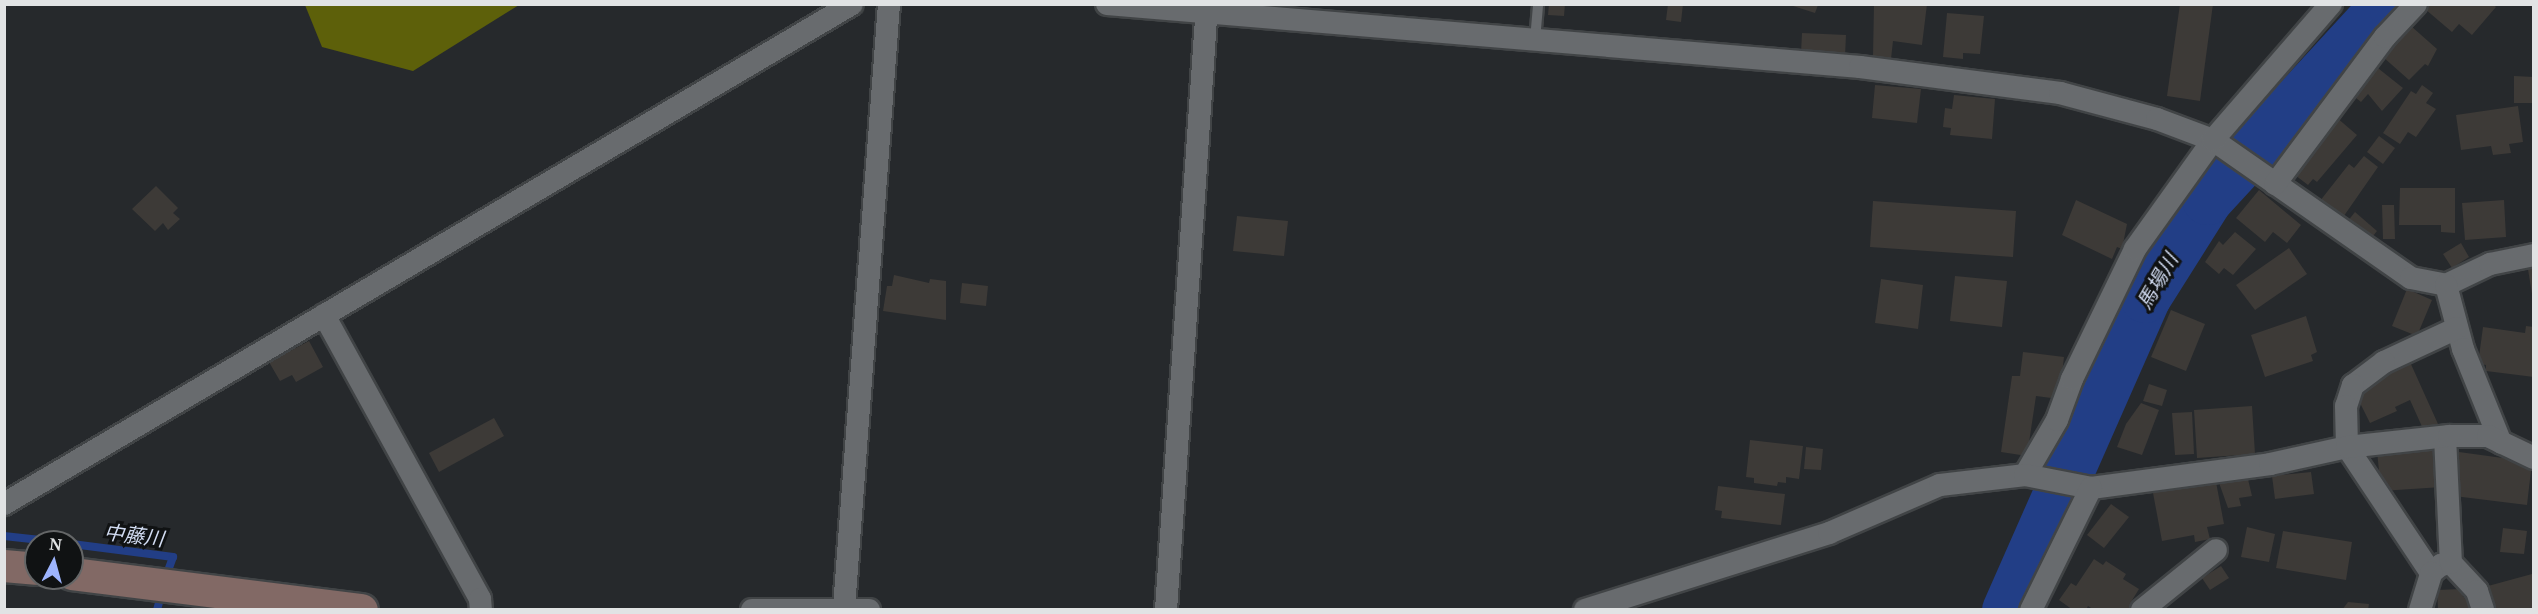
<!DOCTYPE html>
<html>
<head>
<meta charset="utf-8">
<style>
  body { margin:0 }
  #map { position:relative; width:2538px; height:614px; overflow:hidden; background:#26292c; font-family:"Noto Serif","Noto Sans JP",serif }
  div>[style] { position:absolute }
  .forest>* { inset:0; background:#5d600a }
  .stream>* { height:8px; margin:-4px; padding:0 4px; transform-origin:4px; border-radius:4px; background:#223e86 }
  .river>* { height:51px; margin:-25.5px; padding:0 25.5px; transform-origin:25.5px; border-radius:25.5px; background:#223e86 }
  .building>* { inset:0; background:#3d3a37 }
  .roads { filter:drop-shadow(2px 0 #414446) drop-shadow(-2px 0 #414446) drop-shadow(0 2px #414446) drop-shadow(0 -2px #414446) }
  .lane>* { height:10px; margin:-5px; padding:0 5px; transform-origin:5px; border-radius:5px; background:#686b6e }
  .street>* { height:22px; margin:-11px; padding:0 11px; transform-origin:11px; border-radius:11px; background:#686b6e }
  .secondary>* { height:32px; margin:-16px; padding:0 16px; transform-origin:16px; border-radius:16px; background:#826965 }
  span { translate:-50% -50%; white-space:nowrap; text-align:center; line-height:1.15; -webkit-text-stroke:6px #101213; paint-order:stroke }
  .water-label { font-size:20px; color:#d3ddf3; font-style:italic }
  .frame { position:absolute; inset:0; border:6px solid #e1e3e4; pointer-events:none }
  .north { position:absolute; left:24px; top:530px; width:60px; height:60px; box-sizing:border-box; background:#101213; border:2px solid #646667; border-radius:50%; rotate:6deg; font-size:16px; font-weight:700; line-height:24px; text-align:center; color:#e1e3e4 }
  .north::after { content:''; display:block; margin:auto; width:21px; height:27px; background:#9db4fd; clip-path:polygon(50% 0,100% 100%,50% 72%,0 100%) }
</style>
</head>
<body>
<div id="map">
  <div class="forest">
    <div style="clip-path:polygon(305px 5px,519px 5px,413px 71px,322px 47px)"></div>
  </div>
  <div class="stream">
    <div style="left:4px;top:536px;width:55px;rotate:6.2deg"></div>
    <div style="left:72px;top:544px;width:102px;rotate:7.3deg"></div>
    <div style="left:173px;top:557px;width:23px;rotate:110deg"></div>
    <div style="left:157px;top:610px;width:20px;rotate:-75deg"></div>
  </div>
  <div class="river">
    <div style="left:2007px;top:610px;width:342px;rotate:-66.2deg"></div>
    <div style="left:2145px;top:297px;width:116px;rotate:-57.7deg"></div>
    <div style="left:2207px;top:199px;width:265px;rotate:-47.4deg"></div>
  </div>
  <div class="building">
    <div style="clip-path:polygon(1549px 4px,1565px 4px,1564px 16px,1548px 15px)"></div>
    <div style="clip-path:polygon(1668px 4px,1683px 4px,1681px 22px,1666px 20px)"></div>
    <div style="clip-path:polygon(1874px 4px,1927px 4px,1922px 45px,1893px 41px,1891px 59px,1873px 56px)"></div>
    <div style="clip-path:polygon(2180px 4px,2213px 4px,2200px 101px,2167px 96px)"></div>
    <div style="clip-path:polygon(2429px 4px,2493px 4px,2496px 7px,2472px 35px,2459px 24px,2452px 32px,2425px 9px)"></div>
    <div style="clip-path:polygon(1790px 5px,1818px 5px,1815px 13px)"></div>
    <div style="clip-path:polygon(1947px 13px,1984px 16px,1980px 54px,1963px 53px,1963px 59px,1943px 57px)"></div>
    <div style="clip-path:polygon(2411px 26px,2437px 49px,2428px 66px,2425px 64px,2409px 80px,2383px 57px)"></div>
    <div style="clip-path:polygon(1802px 33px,1846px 35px,1845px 56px,1801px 53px)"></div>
    <div style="clip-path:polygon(2374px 65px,2403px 88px,2382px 111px,2368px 94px,2361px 102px,2351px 94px)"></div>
    <div style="clip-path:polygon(2514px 76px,2534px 77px,2534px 103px,2514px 103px)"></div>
    <div style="clip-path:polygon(1875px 85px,1921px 89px,1917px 123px,1872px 118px)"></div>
    <div style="clip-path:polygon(2422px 85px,2433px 93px,2426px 103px,2436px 109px,2416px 137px,2408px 132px,2400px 144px,2383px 133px,2411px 91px,2416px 94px)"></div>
    <div style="clip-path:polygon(1954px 95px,1995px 99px,1992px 139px,1950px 135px,1951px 128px,1943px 127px,1945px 108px,1952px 109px)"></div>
    <div style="clip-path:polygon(2518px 106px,2523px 142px,2509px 144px,2511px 153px,2493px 155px,2491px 146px,2461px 150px,2456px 115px)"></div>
    <div style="clip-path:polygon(2336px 117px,2357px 135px,2317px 182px,2313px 179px,2308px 185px,2291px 172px)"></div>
    <div style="clip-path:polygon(2379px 136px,2395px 148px,2383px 164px,2367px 152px)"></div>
    <div style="clip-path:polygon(2364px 156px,2378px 167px,2339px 223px,2316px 206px,2349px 164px,2354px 168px)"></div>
    <div style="clip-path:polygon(156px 186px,178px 208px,173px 213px,180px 219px,168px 230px,163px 223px,155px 231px,132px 209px)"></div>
    <div style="clip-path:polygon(2400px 188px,2455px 188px,2455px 233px,2441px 232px,2441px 225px,2399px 225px)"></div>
    <div style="clip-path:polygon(2259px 190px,2301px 225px,2287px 243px,2273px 232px,2265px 242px,2236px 218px)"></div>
    <div style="clip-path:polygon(2076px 200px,2127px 224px,2122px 249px,2117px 247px,2112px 259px,2062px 235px)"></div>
    <div style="clip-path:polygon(2504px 200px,2506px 237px,2465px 240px,2462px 203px)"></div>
    <div style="clip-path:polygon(1873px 201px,2016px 211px,2013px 257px,1870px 247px)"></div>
    <div style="clip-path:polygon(2382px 205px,2394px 205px,2395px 239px,2383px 239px)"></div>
    <div style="clip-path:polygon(2355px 212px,2377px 231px,2365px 246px,2343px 227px)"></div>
    <div style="clip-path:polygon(1237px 216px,1288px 221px,1284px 256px,1233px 251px)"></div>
    <div style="clip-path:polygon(2235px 232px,2256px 249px,2233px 275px,2224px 268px,2219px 274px,2205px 262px,2219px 241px,2223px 245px)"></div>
    <div style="clip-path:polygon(2461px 243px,2469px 257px,2452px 268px,2443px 254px)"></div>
    <div style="clip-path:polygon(2289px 248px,2307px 274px,2255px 310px,2236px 285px)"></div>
    <div style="clip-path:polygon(2534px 262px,2534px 294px,2532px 294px,2527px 263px)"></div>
    <div style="clip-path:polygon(894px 275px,929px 283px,930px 279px,946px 281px,946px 320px,883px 311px,887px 286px,892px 286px)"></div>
    <div style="clip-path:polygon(1955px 276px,2007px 281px,2002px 327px,1950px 321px)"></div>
    <div style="clip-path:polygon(1881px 279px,1923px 285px,1918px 329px,1875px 323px)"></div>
    <div style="clip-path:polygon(962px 283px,988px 286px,986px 306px,960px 303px)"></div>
    <div style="clip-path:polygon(2407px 289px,2432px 300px,2417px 336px,2392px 326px)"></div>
    <div style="clip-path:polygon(2171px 310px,2205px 324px,2186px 371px,2151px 357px)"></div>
    <div style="clip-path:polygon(2306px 316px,2317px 352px,2311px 355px,2313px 361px,2265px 377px,2251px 335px)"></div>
    <div style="clip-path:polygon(2526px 326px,2534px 327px,2534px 377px,2486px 371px,2486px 365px,2478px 364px,2483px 327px,2525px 333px)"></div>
    <div style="clip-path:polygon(309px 341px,323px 367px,296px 382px,292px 375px,280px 381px,269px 362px)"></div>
    <div style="clip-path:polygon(2023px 352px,2064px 357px,2059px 399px,2036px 396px,2027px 456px,2001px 452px,2012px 376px,2020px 376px)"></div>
    <div style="clip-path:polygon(2410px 362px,2438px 424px,2424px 431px,2410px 400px,2395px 407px,2397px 411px,2370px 423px,2359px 401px,2361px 389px)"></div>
    <div style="clip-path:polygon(2149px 384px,2167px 390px,2162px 406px,2143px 401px)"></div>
    <div style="clip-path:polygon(2141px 403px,2159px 410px,2142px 455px,2117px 447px,2126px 424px)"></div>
    <div style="clip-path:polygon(2252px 406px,2255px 454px,2197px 458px,2194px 410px)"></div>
    <div style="clip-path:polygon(2192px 412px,2194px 454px,2175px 455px,2172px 413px)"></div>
    <div style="clip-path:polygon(494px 418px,504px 436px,439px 472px,429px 453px)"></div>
    <div style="clip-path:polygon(1750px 440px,1803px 446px,1799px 479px,1786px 477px,1786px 483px,1778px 482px,1777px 486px,1754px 483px,1754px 478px,1746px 477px)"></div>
    <div style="clip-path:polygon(1806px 447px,1823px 449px,1821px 470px,1804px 469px)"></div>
    <div style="clip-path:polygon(2439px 447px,2442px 487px,2381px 491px,2377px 451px)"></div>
    <div style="clip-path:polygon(2459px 452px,2532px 462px,2527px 505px,2454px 496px)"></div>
    <div style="clip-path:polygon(2311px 472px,2314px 494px,2275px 499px,2272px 476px)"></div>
    <div style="clip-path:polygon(2247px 475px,2252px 496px,2239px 498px,2241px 506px,2228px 508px,2218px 480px)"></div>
    <div style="clip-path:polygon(2216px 482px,2224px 524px,2207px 527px,2210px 539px,2195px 542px,2194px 535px,2162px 541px,2153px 493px)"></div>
    <div style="clip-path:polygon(1718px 486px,1785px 494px,1781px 525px,1721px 518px,1722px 511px,1715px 510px)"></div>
    <div style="clip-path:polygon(2111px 504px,2129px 517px,2104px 548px,2087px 535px)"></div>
    <div style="clip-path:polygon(2247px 527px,2275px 534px,2269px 562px,2241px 557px)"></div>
    <div style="clip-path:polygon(2503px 528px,2527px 531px,2524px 554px,2500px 552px)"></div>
    <div style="clip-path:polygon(2283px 531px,2352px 542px,2346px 580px,2276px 568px)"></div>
    <div style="clip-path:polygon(2094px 559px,2103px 565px,2106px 561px,2126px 574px,2123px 579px,2139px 589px,2131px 602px,2134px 605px,2131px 610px,2094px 610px,2088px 606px,2086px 610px,2073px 610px,2059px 600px,2071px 583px,2076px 586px)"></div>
    <div style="clip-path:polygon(2221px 566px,2229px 578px,2210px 590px,2202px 578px)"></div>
    <div style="clip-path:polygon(2532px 574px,2534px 610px,2495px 610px,2488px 586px)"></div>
    <div style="clip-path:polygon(2462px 589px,2463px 597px,2470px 596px,2471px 610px,2438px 610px,2437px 590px)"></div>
    <div style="clip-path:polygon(2348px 602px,2369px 604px,2368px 610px,2342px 610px)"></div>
  </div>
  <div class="roads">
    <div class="lane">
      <div style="left:1535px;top:40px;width:36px;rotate:-85deg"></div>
    </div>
    <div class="street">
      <div style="left:1107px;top:4px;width:756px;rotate:4.78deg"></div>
      <div style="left:1860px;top:67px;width:202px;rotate:7.4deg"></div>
      <div style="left:2060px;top:93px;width:100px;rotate:15deg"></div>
      <div style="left:2157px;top:119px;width:60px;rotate:20.6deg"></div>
      <div style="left:2213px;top:140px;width:241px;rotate:34.9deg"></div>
      <div style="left:2411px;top:278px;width:36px;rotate:11deg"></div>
      <div style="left:2446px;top:285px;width:49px;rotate:-25.5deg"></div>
      <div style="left:2490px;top:264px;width:45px;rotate:-11.6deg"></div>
      <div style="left:2275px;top:184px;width:184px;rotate:-53.2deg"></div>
      <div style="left:2385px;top:37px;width:45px;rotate:-46.8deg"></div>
      <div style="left:2446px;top:285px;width:66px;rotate:75.1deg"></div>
      <div style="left:2463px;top:349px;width:101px;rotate:68deg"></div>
      <div style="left:324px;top:315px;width:324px;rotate:61.2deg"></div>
      <div style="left:480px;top:599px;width:11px;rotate:85deg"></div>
      <div style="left:2457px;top:328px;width:81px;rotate:155deg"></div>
      <div style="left:2384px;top:362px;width:39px;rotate:143deg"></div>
      <div style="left:2353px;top:385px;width:22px;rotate:108deg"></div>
      <div style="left:2346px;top:406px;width:41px;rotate:88.6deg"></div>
      <div style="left:2347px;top:447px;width:151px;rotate:56.3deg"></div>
      <div style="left:2431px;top:573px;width:13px;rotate:-39deg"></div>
      <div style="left:2441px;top:565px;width:10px;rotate:-11deg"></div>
      <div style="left:2451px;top:563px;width:38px;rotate:47deg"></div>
      <div style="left:2477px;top:591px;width:20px;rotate:72deg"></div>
      <div style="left:2445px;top:437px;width:126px;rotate:87.3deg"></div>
      <div style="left:2025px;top:475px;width:64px;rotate:-59.8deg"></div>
      <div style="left:2057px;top:420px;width:44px;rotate:-69.9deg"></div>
      <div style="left:2072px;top:379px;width:144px;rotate:-64.1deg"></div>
      <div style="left:2135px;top:249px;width:134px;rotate:-54.4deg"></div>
      <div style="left:2213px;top:140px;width:180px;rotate:-49.1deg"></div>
      <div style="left:4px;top:504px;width:984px;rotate:-30.52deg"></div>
      <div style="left:844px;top:608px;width:606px;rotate:-85.74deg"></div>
      <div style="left:752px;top:610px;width:117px"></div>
      <div style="left:1166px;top:610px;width:607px;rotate:-86.13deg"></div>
      <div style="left:1585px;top:610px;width:256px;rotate:-17.5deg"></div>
      <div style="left:1829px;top:533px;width:121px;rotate:-23.4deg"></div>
      <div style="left:1940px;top:485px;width:86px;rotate:-6.7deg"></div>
      <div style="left:2025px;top:475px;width:67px;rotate:11.1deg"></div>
      <div style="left:2091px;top:488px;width:181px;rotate:-7.6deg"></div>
      <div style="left:2270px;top:464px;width:79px;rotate:-12.4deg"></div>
      <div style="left:2347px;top:447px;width:103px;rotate:-6.2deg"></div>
      <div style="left:2449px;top:436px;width:39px"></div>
      <div style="left:2488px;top:436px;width:51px;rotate:25.6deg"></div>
      <div style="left:2031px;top:610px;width:136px;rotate:-63.8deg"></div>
      <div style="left:2142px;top:610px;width:95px;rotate:-39deg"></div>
      <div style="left:2420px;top:610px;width:39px;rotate:-73deg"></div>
    </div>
    <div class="secondary">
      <div style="left:4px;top:566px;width:32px;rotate:5deg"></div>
      <div style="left:72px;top:574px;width:292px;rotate:7.1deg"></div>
    </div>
  </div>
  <div class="water-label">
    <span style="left:2157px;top:281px;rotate:-60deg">馬場川</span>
    <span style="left:134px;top:535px;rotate:7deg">中藤川</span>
  </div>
  <div class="frame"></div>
  <div class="north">N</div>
</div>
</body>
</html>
